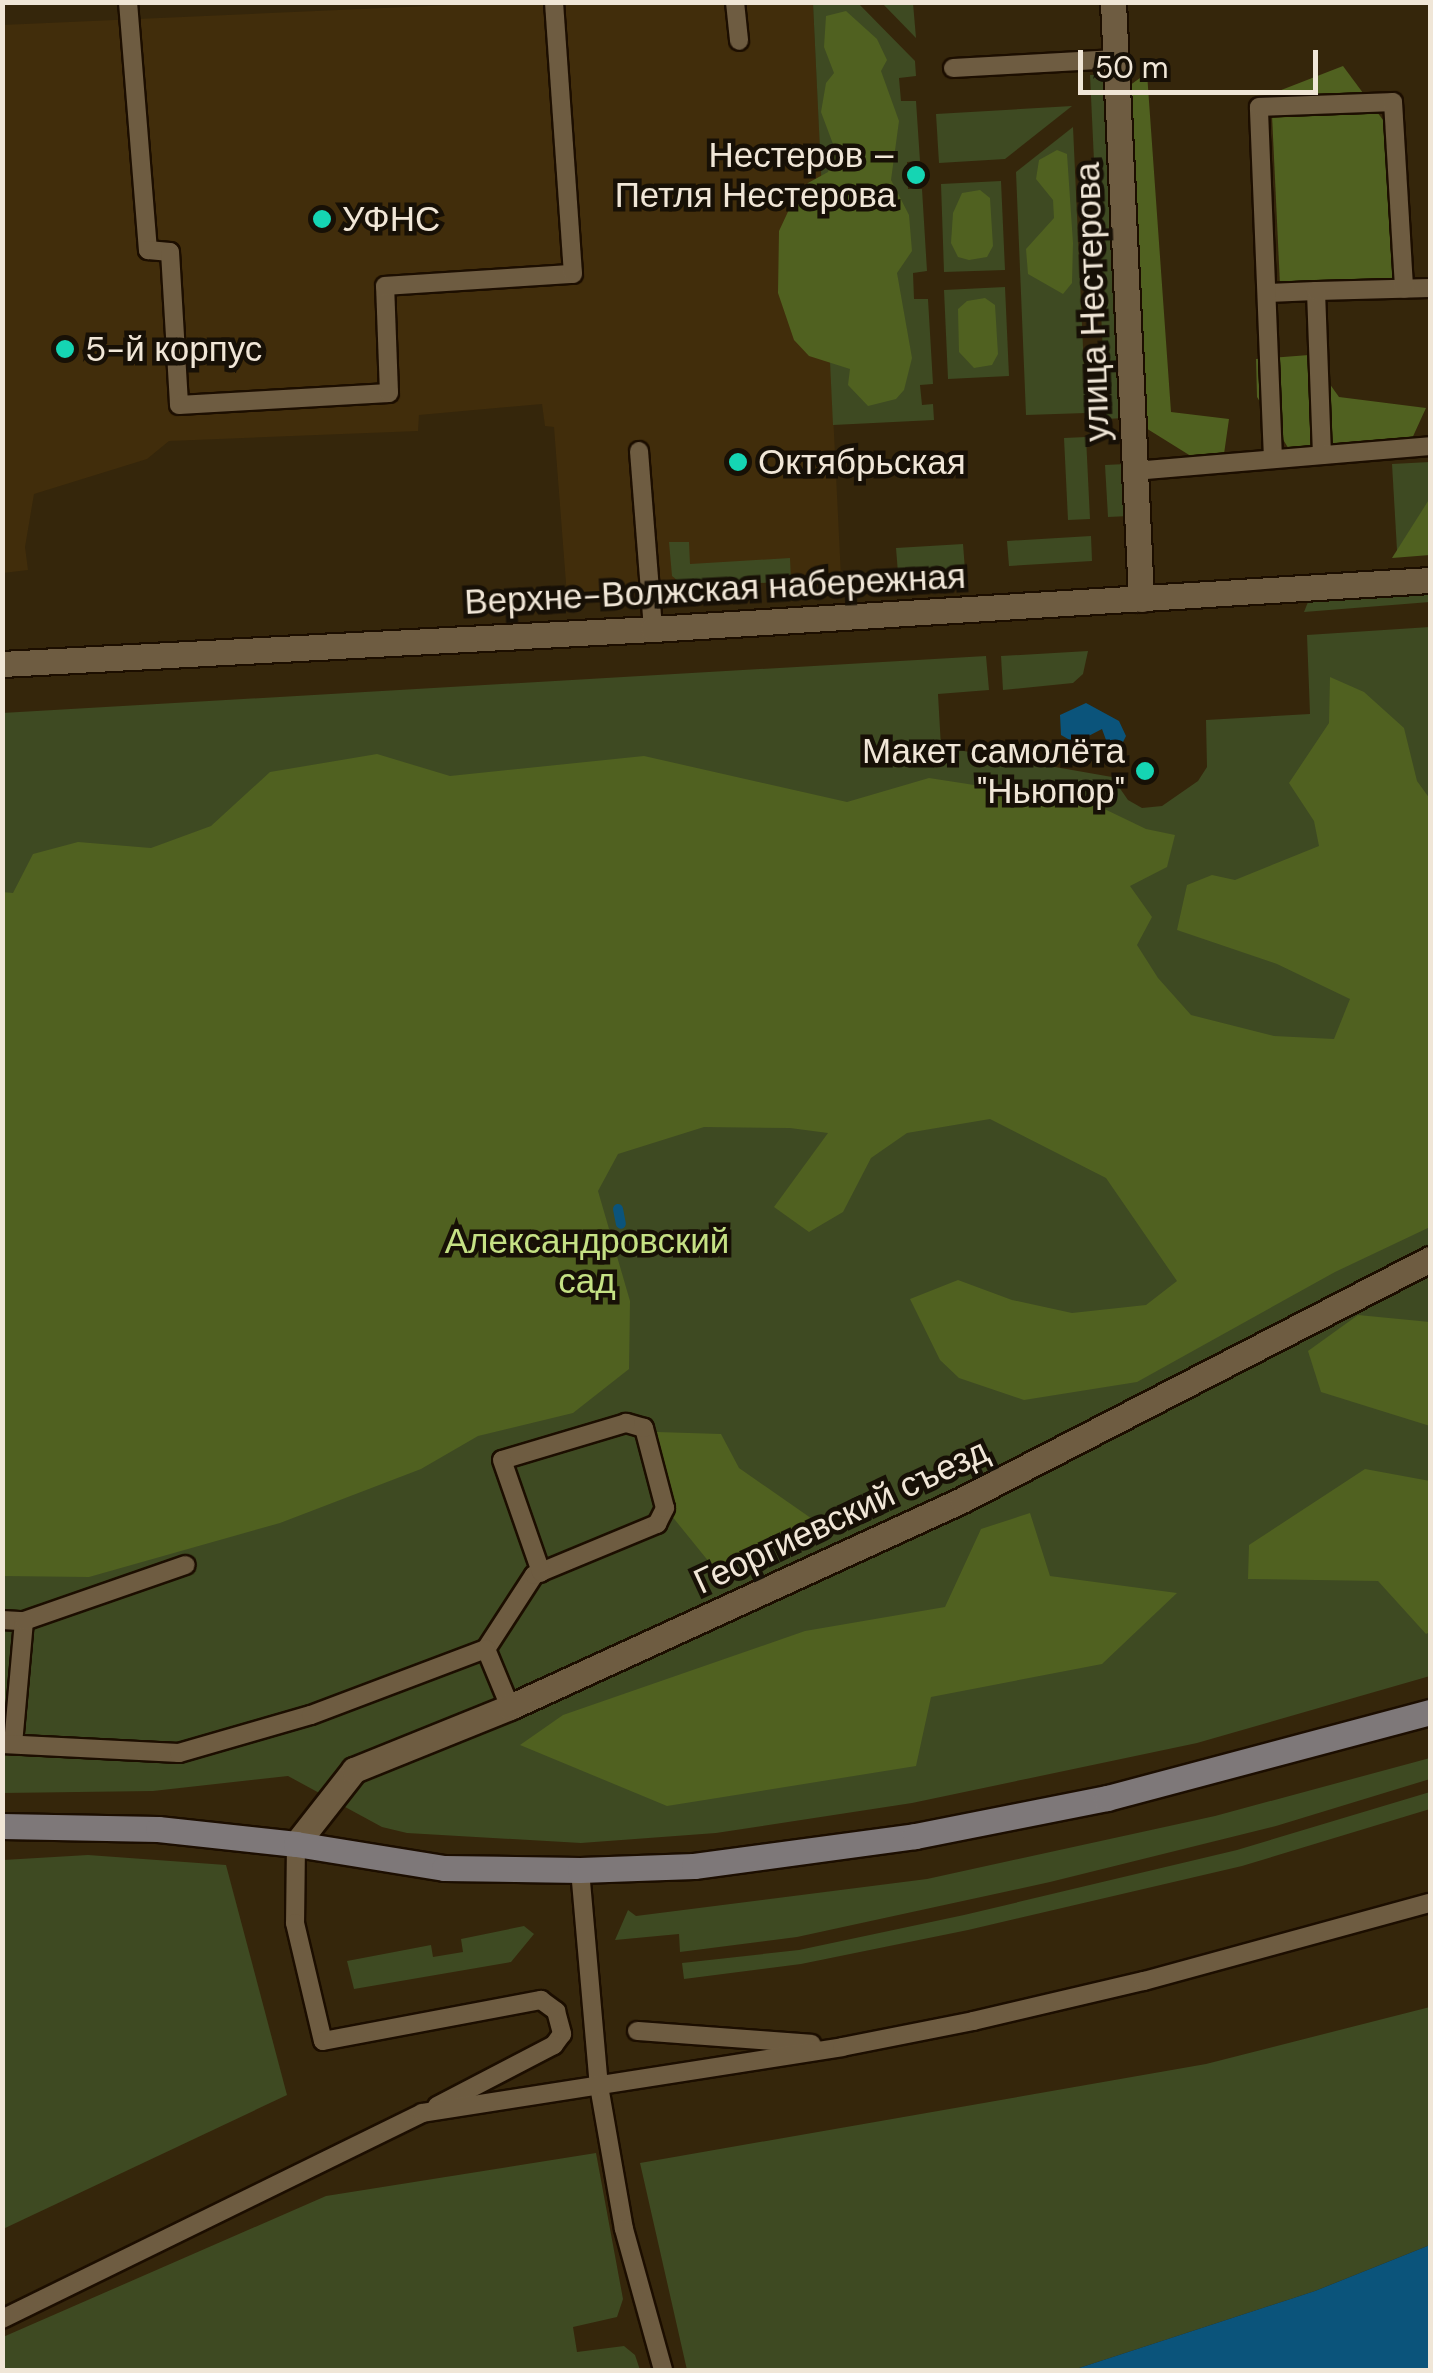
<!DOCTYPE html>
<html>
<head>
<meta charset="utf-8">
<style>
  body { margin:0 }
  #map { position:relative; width:1433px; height:2373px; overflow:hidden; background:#35260b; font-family:"DM Sans",sans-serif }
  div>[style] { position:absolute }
  .built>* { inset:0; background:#412d0b }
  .green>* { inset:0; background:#3e4a22 }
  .forest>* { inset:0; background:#506120 }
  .water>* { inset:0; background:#0b547b }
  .stream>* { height:10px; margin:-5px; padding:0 5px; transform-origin:5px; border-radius:5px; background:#0b547b }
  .roads { filter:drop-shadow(2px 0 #1c0e00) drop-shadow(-2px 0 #1c0e00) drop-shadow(0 2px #1c0e00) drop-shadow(0 -2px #1c0e00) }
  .service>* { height:18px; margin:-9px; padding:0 9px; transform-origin:9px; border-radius:9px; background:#6e5c41 }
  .minor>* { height:25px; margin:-12.5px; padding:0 12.5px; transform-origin:12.5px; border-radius:12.5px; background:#6e5c41 }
  .secondary>* { height:25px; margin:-12.5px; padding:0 12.5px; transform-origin:12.5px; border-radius:12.5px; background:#7e7879 }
  .dots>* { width:28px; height:28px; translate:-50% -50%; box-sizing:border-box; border:5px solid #171006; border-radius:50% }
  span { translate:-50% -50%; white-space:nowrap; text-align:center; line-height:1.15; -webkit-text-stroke:9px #171006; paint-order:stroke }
  .poi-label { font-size:35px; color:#f0e6d7 }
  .right { translate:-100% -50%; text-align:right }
  .left { translate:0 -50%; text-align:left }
  .street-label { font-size:35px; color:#f0e6d7 }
  .park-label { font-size:35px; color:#c5e184 }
  .frame { position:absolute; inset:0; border:5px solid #f0e6d7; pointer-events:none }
  .scale { position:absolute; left:1078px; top:50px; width:240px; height:45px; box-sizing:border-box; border:5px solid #f0e6d7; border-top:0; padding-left:12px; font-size:30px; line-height:35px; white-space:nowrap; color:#f0e6d7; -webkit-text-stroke:8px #171006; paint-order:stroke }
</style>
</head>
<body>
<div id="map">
  <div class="built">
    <div style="clip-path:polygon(497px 3px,813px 3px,841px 577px,567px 596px,554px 427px,545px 426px,542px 404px,419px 415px,418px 431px,169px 441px,147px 459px,34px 494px,25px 547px,28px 570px,3px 573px,2px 25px)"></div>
  </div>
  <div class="green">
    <div style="clip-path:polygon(813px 3px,858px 3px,915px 61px,916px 76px,899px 78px,901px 101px,916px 101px,920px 161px,907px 162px,908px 189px,922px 189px,927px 271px,913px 273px,914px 299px,928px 299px,933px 384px,920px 385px,922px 405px,933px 404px,934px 420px,833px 425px)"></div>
    <div style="clip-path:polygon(882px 3px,913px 3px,916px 38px)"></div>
    <div style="clip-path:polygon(1090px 75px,1109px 75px,1124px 418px,1106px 419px)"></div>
    <div style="clip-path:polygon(1072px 106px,1005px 159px,939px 163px,936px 114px)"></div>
    <div style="clip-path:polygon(1073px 127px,1086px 413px,1026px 415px,1016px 172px)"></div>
    <div style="clip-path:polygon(1001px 181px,1005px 270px,944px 272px,941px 184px)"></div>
    <div style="clip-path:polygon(1005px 287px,1009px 376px,948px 379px,944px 290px)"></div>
    <div style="clip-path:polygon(1086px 437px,1090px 519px,1068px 520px,1064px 438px)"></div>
    <div style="clip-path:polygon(1430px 462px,1430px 548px,1397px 550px,1392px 464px)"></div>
    <div style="clip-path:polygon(1126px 464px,1129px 516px,1108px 517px,1105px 465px)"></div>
    <div style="clip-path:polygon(1091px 536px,1092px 561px,1009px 566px,1007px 541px)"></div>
    <div style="clip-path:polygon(669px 542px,689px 542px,690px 564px,790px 558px,791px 581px,687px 588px,672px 576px)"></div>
    <div style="clip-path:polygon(963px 544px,965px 570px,898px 573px,896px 548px)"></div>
    <div style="clip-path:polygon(1430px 593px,1430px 602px,1304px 612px,1308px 602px)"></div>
    <div style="clip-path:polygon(1430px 627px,1430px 1676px,1197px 1743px,912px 1803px,716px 1833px,581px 1843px,407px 1833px,382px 1827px,288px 1776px,153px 1791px,3px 1793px,2px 713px,986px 656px,989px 690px,938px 694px,941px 747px,1112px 777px,1128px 800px,1142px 808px,1162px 806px,1198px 781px,1207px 767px,1206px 720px,1310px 714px,1307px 635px)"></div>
    <div style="clip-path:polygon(1088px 651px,1083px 674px,1073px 683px,1003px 690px,1001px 656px)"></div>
    <div style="clip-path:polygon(1430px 1758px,1430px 1779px,1276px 1826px,1050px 1882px,797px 1937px,680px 1952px,679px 1934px,615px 1940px,628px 1910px,636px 1916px,927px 1879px,1215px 1816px)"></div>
    <div style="clip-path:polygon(1430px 1792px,1430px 1809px,1242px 1866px,968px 1930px,801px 1964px,684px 1979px,682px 1963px,799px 1950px,964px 1915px,1237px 1850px)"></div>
    <div style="clip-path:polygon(88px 1855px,226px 1865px,287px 2095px,3px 2229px,3px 1860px)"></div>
    <div style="clip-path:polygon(524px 1926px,534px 1934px,511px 1962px,354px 1989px,347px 1961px,431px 1945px,433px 1957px,463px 1952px,461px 1939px)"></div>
    <div style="clip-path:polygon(1430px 2007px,1430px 2245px,1315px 2291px,1073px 2370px,687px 2370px,640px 2163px,1206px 2064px)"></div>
    <div style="clip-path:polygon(596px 2153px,623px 2299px,617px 2317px,573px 2327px,577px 2352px,624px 2346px,635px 2355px,640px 2370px,3px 2370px,3px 2337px,326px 2196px)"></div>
  </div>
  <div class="forest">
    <div style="clip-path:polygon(846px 11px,877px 39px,887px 60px,881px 71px,899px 121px,891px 180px,909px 215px,912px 251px,897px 273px,912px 358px,904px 390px,896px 399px,868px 406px,848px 385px,850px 369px,809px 356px,794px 340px,778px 293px,779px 231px,793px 201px,808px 183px,828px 172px,836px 152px,821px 112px,826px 83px,834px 73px,824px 47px,826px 16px)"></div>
    <div style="clip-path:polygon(1343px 66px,1386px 124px,1394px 279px,1280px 285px,1271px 94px)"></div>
    <div style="clip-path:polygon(1147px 73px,1171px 412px,1229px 419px,1224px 454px,1194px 458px,1141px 425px,1126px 88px)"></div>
    <div style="clip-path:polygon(1057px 150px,1067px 154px,1073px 243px,1072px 283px,1063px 294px,1028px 274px,1026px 249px,1054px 218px,1053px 200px,1036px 179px,1039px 160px)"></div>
    <div style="clip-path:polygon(980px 190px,990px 198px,993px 246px,987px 257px,969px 260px,958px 257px,951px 243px,953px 213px,962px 193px)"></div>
    <div style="clip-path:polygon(985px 298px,995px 305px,998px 354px,992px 365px,974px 368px,959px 352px,958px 309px,967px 301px)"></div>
    <div style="clip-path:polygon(1309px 355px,1339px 397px,1426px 408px,1404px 456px,1298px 464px,1257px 397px,1256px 359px)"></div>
    <div style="clip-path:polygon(1430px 498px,1430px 555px,1392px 558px)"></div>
    <div style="clip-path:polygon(1330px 677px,1364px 692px,1404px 728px,1417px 781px,1430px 799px,1430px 1227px,1335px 1272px,1137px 1382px,1024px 1400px,959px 1378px,940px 1360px,910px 1299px,958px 1280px,1012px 1300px,1072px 1313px,1146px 1305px,1177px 1281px,1106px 1178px,990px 1119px,907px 1133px,871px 1158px,843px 1212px,809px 1232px,774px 1207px,828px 1133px,790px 1128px,704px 1127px,618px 1154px,598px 1191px,630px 1301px,629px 1369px,573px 1413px,478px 1436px,421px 1469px,280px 1523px,89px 1577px,3px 1576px,2px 892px,13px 893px,33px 854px,78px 842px,151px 848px,211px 826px,270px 772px,377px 754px,450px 776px,644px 756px,847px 802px,929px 778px,1092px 803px,1146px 829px,1175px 835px,1167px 867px,1130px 886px,1152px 917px,1137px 945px,1158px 978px,1191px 1015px,1274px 1036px,1334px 1039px,1350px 999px,1277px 964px,1177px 930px,1187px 885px,1212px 875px,1235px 880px,1319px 846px,1314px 821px,1289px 783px,1329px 723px)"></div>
    <div style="clip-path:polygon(1358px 1315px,1430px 1322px,1430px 1426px,1321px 1392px,1308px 1351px)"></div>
    <div style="clip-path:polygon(657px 1432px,721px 1434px,739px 1468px,818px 1523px,718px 1573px,671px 1515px)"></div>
    <div style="clip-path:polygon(1365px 1469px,1430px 1481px,1430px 1632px,1426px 1634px,1378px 1581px,1248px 1579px,1249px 1545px)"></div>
    <div style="clip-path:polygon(1030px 1513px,1050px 1576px,1177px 1593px,1102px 1664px,931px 1697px,916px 1766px,667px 1806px,520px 1745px,563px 1715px,805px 1631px,945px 1607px,981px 1529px)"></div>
  </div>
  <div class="water">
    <div style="clip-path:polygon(1086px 703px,1119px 721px,1126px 736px,1122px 744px,1106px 740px,1102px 729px,1075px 743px,1061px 735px,1060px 715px)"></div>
    <div style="clip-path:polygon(1430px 2245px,1430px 2370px,1073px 2370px,1315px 2291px)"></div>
  </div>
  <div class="stream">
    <div style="left:618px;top:1209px;width:15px;rotate:79deg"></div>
  </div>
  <div class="roads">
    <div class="service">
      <div style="left:128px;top:2px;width:249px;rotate:85.4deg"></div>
      <div style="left:148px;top:250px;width:22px;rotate:5deg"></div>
      <div style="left:170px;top:252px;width:153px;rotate:86.6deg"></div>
      <div style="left:179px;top:405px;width:210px;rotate:-3.3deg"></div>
      <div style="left:389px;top:393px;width:107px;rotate:-92.1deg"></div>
      <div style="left:385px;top:286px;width:188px;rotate:-3.7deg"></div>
      <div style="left:573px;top:274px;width:273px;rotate:-94deg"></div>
      <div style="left:735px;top:2px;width:39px;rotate:84deg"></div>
      <div style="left:953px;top:68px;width:163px;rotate:-3.2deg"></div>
      <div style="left:1268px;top:293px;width:48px;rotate:-2.4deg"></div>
      <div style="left:639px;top:451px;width:179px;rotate:85.5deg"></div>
      <div style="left:1322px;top:455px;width:164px;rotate:-92.1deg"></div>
      <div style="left:1316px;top:291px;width:114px;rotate:-1.5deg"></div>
      <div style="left:1273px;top:459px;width:352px;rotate:-92.3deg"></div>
      <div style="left:1259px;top:107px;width:134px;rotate:-2.1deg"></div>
      <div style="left:1393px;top:102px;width:187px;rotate:86.6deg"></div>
      <div style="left:1134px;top:471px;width:297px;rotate:-4.8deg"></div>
      <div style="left:2px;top:1620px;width:22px;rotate:3deg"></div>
      <div style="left:24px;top:1621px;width:123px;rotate:95.1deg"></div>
      <div style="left:24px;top:1621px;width:171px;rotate:-19.1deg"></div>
      <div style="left:486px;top:1649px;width:88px;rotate:-57deg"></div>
      <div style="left:534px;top:1575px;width:8px;rotate:-23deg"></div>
      <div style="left:541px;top:1572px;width:126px;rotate:-22.5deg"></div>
      <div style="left:657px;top:1524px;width:18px;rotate:-63deg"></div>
      <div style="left:665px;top:1508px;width:83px;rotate:-104.7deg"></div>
      <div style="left:644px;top:1428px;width:19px;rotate:-164deg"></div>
      <div style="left:626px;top:1423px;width:129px;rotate:163.4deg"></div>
      <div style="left:502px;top:1460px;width:119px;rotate:70.8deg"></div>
      <div style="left:2px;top:1744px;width:177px;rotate:2.9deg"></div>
      <div style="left:179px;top:1753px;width:137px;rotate:-16.1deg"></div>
      <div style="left:311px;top:1715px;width:187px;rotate:-20.7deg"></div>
      <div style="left:486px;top:1649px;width:63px;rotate:67.5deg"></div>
      <div style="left:296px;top:1844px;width:79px;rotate:90.7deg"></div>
      <div style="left:295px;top:1923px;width:121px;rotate:76.7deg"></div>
      <div style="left:323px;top:2041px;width:222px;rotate:-10.7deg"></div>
      <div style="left:541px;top:2000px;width:19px;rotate:36deg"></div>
      <div style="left:556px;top:2011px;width:24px;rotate:75deg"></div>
      <div style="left:562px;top:2034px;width:14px;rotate:126deg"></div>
      <div style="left:554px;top:2045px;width:132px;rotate:152.5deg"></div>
      <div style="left:580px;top:1870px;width:217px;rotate:85deg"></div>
      <div style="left:599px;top:2086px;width:145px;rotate:80.1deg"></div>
      <div style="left:624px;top:2229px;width:146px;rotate:74.5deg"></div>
      <div style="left:637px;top:2031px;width:175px;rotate:4.2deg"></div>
      <div style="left:2px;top:2319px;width:468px;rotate:-26.1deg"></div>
      <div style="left:422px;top:2113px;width:425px;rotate:-8.9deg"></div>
      <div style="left:842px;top:2047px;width:134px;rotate:-11.2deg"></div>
      <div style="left:973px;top:2021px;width:176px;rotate:-13.2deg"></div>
      <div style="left:1144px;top:1981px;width:296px;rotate:-15.3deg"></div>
    </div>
    <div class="minor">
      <div style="left:1113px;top:2px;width:598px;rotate:87.31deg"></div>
      <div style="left:2px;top:664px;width:652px;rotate:-3.08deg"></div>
      <div style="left:653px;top:629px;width:779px;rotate:-3.61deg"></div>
      <div style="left:296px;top:1844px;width:94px;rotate:-51.9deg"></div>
      <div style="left:354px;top:1770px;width:168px;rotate:-22deg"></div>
      <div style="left:510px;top:1707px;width:497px;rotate:-24.6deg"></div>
      <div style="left:962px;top:1500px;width:526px;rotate:-27.25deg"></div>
    </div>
    <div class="secondary">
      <div style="left:2px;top:1826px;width:156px;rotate:1.1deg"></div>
      <div style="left:158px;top:1829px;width:139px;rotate:6.2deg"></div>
      <div style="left:296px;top:1844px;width:150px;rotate:9.2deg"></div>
      <div style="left:444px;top:1868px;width:136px;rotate:0.8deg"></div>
      <div style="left:580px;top:1870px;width:114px;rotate:-2deg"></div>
      <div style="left:694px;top:1866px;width:223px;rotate:-7.7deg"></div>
      <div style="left:915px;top:1836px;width:196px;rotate:-11.2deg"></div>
      <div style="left:1107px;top:1798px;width:334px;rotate:-14.9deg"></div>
    </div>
  </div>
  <div class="dots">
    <div style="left:916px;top:175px;background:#15d5b3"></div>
    <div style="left:322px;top:219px;background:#15d5b3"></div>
    <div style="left:65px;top:349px;background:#15d5b3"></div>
    <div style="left:738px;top:462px;background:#15d5b3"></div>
    <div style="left:1145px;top:771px;background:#15d5b3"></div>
  </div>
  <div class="poi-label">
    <span class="right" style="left:896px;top:175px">Нестеров –<br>Петля Нестерова</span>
    <span class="left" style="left:342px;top:219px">УФНС</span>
    <span class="left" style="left:85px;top:349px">5-й корпус</span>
    <span class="left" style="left:758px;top:462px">Октябрьская</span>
    <span class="right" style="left:1125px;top:771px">Макет самолёта<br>"Ньюпор"</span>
  </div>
  <div class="street-label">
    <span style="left:1092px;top:302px;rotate:-92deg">улица Нестерова</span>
    <span style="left:715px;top:589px;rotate:-3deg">Верхне-Волжская набережная</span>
    <span style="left:841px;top:1516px;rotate:-25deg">Георгиевский съезд</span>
  </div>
  <div class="park-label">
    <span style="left:587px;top:1261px">Александровский<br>сад</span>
  </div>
  <div class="frame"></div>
  <div class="scale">50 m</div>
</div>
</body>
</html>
